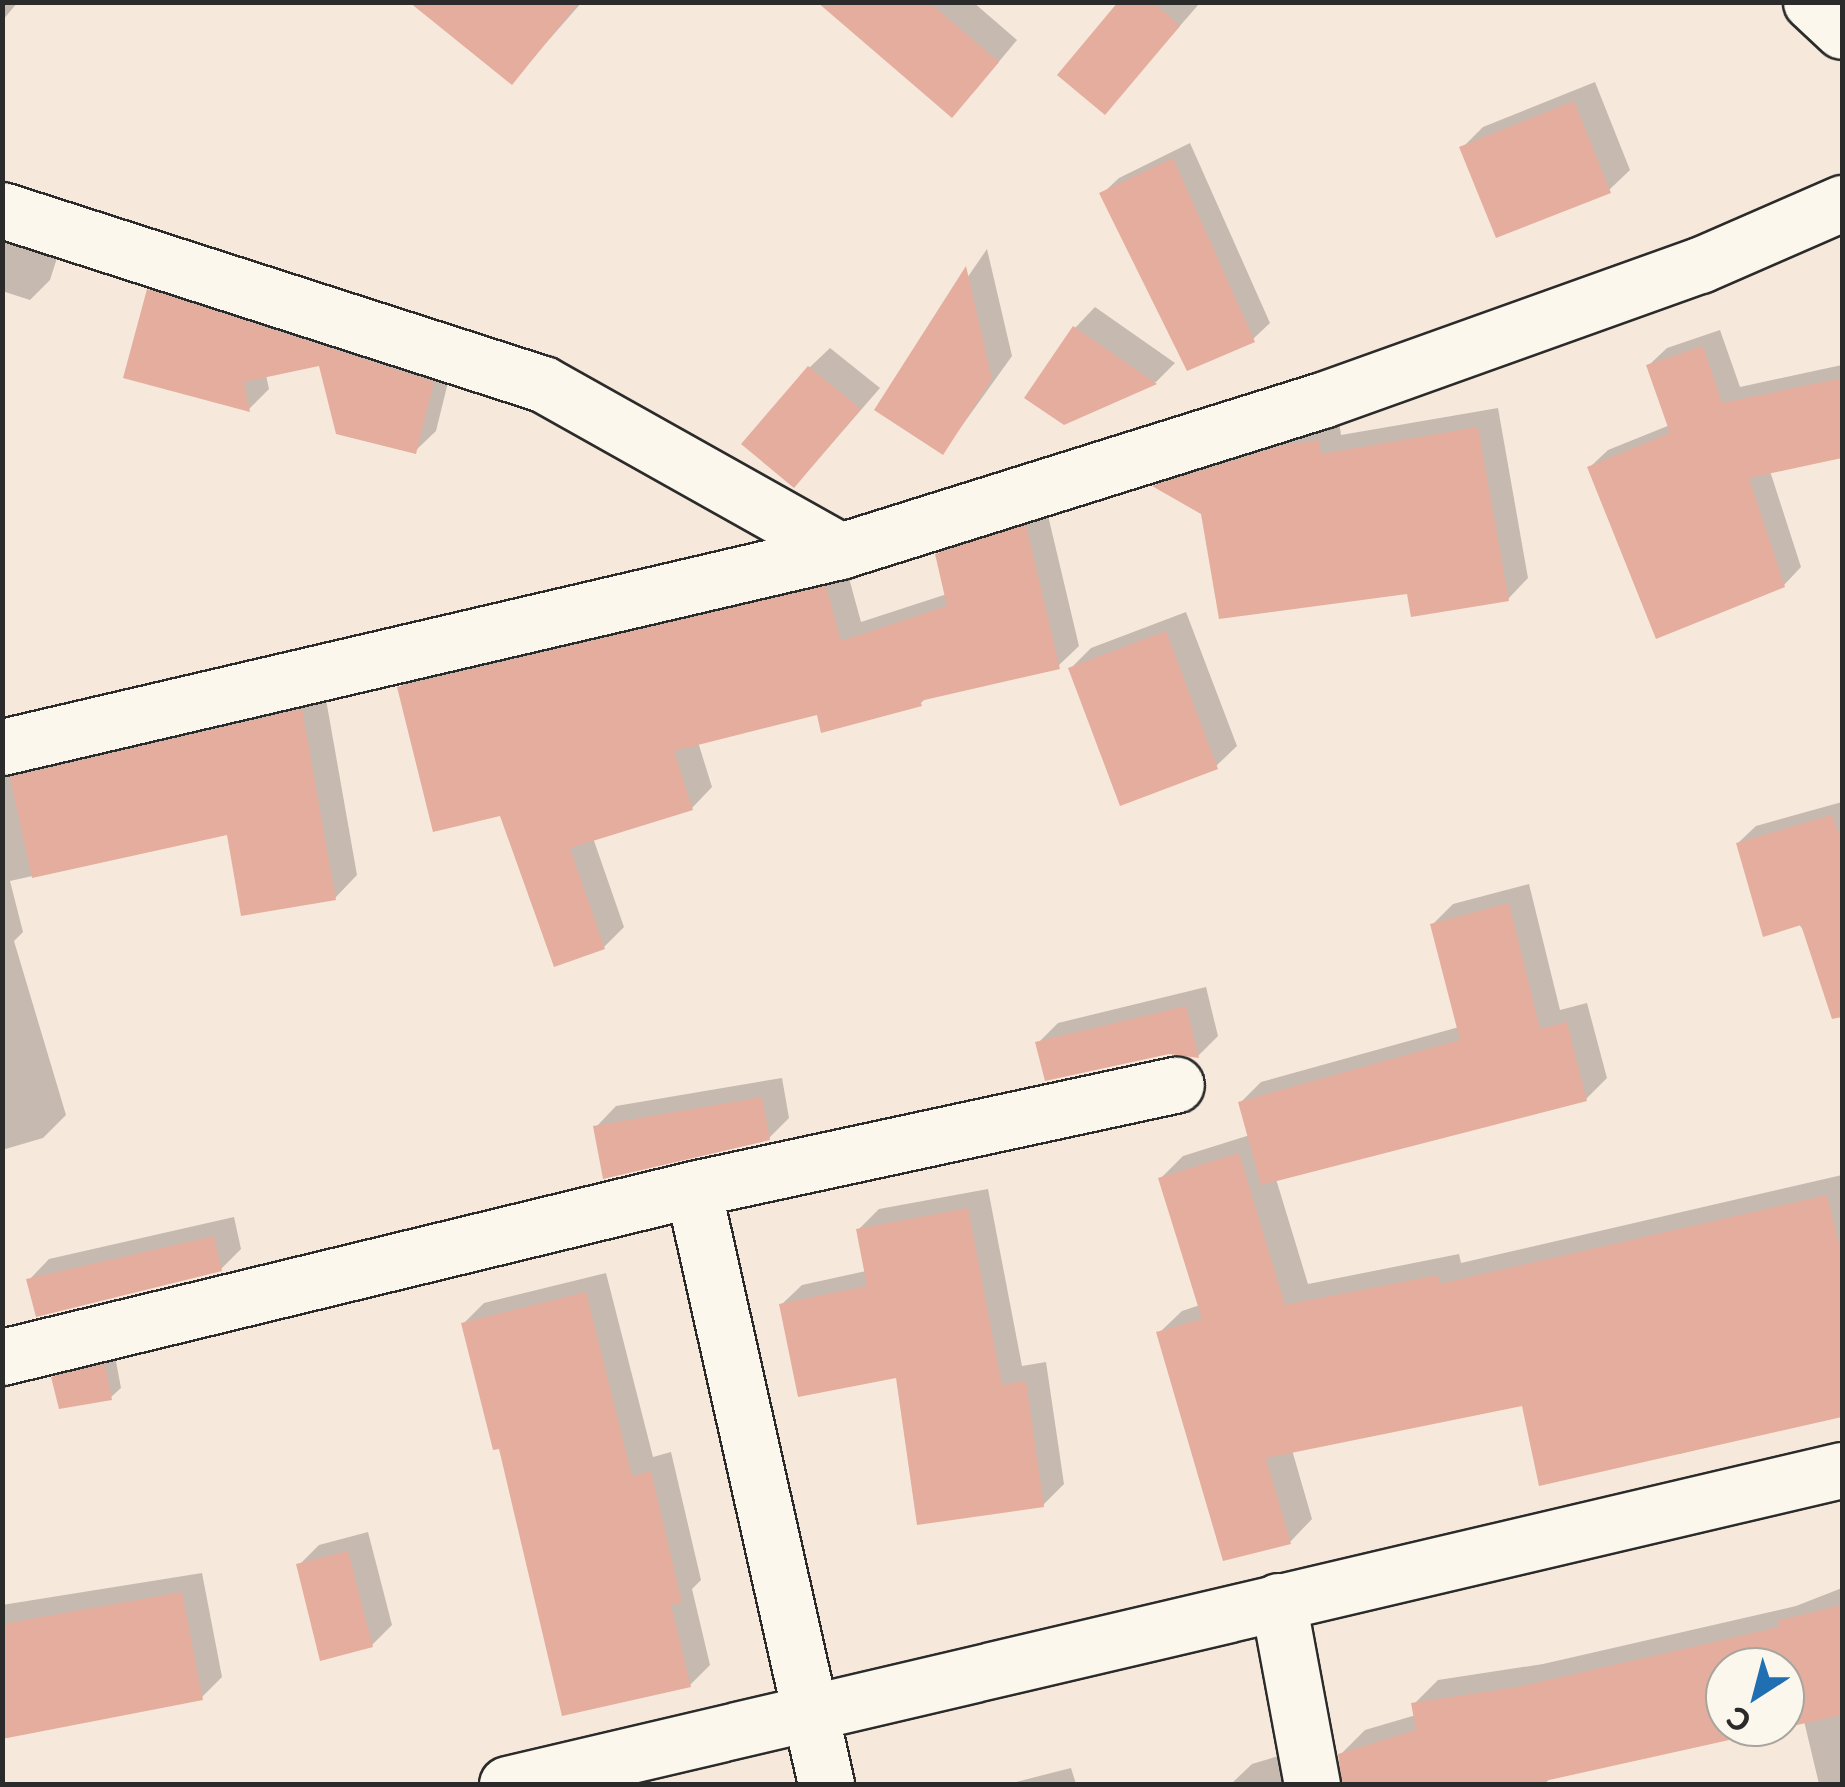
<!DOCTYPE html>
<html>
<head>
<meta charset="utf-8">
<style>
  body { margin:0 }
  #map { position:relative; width:1845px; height:1787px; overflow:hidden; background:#f7e8dc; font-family:"Playpen Sans",sans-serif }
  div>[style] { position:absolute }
  .shadow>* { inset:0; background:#0003 }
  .building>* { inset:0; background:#e5ad9d }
  .roads { filter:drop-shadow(2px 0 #2b2b2b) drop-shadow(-2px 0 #2b2b2b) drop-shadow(0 2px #2b2b2b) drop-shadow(0 -2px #2b2b2b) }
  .minor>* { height:55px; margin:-27.5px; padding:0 27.5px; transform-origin:27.5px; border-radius:27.5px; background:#fbf7ec }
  span { translate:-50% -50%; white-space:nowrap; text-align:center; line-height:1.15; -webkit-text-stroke:9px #fbf7ec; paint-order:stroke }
  .frame { position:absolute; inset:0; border:5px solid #2b2b2b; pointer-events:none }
  .north { position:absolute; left:1705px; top:1647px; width:100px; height:100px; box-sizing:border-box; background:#fbf7ec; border:2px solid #a8a59f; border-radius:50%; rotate:216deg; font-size:28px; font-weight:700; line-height:40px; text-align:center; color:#2b2b2b }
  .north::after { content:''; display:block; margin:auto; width:35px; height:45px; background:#1f6fb2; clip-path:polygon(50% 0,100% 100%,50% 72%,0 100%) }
</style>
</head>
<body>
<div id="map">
  <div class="shadow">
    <div style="clip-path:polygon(2px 2px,18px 2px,2px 21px)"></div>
    <div style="clip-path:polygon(413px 2px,582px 2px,512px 82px)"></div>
    <div style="clip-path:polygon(821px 2px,973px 2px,1017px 40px,972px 94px)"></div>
    <div style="clip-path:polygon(1121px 2px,1199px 4px,1105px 112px)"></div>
    <div style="clip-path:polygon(1595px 82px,1630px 170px,1609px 190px,1462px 148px,1483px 127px)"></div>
    <div style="clip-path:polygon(1190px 143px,1270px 323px,1253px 339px,1102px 194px,1119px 178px)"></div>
    <div style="clip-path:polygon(2px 214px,64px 236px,50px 280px,30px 300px,2px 291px)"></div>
    <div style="clip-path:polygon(987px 249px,1012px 356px,943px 452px,877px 409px)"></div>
    <div style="clip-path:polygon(170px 270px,453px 362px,436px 431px,415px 451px,321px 363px,266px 375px,269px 389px,249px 409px,149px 291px)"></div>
    <div style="clip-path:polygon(1095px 307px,1175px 363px,1156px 382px,1064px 422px,1075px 328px)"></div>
    <div style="clip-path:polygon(1720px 330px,1740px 387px,1842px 365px,1842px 456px,1770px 471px,1801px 567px,1784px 585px,1590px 467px,1608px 450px,1670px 425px,1649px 365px,1667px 348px)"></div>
    <div style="clip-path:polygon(830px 348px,880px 388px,814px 464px,809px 368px)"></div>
    <div style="clip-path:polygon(1498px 408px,1528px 578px,1508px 599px,1409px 591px,1203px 512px,1156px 485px,1176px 466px,1339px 421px,1341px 435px)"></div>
    <div style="clip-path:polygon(1046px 507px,1079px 646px,1058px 666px,928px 696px,920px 704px,818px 712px,698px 742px,712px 787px,692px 808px,593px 838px,624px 927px,604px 947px,400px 687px,421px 667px,846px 567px,861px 622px,947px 594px,937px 555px,958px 534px)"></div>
    <div style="clip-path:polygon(1186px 612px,1237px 746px,1216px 766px,1071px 668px,1091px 648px)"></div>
    <div style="clip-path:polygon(324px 688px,357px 875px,335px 898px,229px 832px,10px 881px,23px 932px,14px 941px,66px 1115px,43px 1138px,2px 1150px,2px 750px)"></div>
    <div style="clip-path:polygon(1842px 802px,1842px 924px,1807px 935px,1738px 843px,1756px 826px)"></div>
    <div style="clip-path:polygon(1529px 884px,1560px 1010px,1587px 1003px,1607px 1078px,1586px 1099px,1276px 1179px,1308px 1284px,1459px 1254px,1461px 1263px,1842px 1175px,1842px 1414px,1679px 1454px,1524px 1403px,1292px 1450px,1312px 1519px,1290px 1542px,1159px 1333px,1182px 1311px,1200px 1305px,1161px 1178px,1183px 1156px,1250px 1135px,1241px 1102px,1261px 1082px,1459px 1027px,1432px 925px,1453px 904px)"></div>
    <div style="clip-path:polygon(1206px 987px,1218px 1036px,1198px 1056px,1038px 1043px,1058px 1023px)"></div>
    <div style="clip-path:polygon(782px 1078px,789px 1118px,769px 1138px,596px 1127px,616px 1106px)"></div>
    <div style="clip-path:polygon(988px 1189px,1022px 1366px,1046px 1362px,1064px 1484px,1043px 1505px,898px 1375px,781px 1305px,802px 1285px,866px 1271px,858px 1230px,879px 1209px)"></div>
    <div style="clip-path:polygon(234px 1217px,241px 1249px,221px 1269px,29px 1280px,49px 1259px)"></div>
    <div style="clip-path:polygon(606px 1273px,653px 1457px,671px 1452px,701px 1580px,692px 1589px,710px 1665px,690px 1685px,500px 1446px,464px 1323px,484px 1303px)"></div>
    <div style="clip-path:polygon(115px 1356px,121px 1388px,111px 1397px,53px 1378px,63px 1368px)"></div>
    <div style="clip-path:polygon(368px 1532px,392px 1625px,372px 1645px,299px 1565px,319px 1545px)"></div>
    <div style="clip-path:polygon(202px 1573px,222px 1677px,201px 1698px,2px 1736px,2px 1605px)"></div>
    <div style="clip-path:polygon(1842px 1588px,1842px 1784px,1819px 1784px,1804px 1721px,1785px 1725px,1785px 1667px,1725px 1667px,1725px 1727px,1777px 1727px,1552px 1777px,1544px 1784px,1343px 1784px,1341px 1754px,1365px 1730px,1416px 1715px,1414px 1704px,1438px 1680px,1543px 1664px,1796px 1606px)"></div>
    <div style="clip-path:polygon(1302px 1749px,1322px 1784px,1231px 1784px,1252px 1764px)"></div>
    <div style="clip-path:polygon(1071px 1768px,1076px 1784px,1008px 1784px)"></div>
  </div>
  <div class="building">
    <div style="clip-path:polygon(409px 2px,579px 2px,512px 85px)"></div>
    <div style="clip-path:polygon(817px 2px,929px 2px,999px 62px,952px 118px)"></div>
    <div style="clip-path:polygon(1118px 2px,1153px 2px,1180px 26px,1105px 115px,1057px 75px)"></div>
    <div style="clip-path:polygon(1574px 101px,1611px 193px,1496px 238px,1459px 147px)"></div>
    <div style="clip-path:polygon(1173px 158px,1255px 342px,1187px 371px,1099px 193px)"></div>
    <div style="clip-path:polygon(966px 266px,992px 379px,943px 455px,874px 410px)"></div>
    <div style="clip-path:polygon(147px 289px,434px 382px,416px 454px,336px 434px,319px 366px,244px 382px,250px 412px,123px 378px)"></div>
    <div style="clip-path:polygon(1073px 326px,1157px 384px,1064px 425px,1024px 398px)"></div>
    <div style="clip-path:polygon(1703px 346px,1722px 403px,1842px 378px,1842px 458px,1749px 478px,1785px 587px,1656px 639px,1587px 467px,1670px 433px,1646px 365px)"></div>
    <div style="clip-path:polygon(808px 366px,861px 409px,794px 488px,741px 444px)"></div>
    <div style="clip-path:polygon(1478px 427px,1509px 601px,1411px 617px,1407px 594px,1219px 619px,1201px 514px,1152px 486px,1284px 445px,1319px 440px,1321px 454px)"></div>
    <div style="clip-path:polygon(1026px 525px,1060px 669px,920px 701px,922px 706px,821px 733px,817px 715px,674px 751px,693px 810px,570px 848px,605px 949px,554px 967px,500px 816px,433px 832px,397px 687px,826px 586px,841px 641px,947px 606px,935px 554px)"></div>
    <div style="clip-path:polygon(1166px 631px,1218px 769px,1120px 806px,1068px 668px)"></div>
    <div style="clip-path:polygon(302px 709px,336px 900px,241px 916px,227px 835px,32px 878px,10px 777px)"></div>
    <div style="clip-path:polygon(1832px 815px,1842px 842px,1842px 1017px,1832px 1019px,1801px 925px,1763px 937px,1736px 843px)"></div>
    <div style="clip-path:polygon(1509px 903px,1540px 1029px,1567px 1022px,1587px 1101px,1261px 1185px,1238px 1102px,1460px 1040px,1430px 924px)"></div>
    <div style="clip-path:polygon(1186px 1006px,1199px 1058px,1169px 1054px,1045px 1081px,1035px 1042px)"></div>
    <div style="clip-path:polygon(762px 1097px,770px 1140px,603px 1179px,593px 1126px)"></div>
    <div style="clip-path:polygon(1239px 1153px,1285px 1305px,1438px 1275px,1439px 1284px,1827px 1195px,1842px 1257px,1842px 1417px,1539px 1486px,1522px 1406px,1266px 1458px,1291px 1544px,1223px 1561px,1156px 1332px,1202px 1319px,1158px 1178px)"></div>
    <div style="clip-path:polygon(968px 1208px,1002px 1385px,1026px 1381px,1044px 1507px,917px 1525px,896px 1378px,798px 1397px,779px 1304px,867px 1286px,856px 1229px)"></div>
    <div style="clip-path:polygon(214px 1236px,222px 1271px,36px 1317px,26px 1279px)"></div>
    <div style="clip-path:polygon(586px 1292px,632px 1476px,651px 1471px,682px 1603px,671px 1605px,691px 1687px,562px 1716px,499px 1449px,493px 1450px,461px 1323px)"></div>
    <div style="clip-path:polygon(105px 1364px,112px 1400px,59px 1409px,51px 1377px)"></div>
    <div style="clip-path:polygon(348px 1551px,373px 1647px,320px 1661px,296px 1564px)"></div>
    <div style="clip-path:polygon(182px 1592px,203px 1700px,2px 1739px,2px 1624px)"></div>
    <div style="clip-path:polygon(evenodd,1842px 1605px,1842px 1715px,1531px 1784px,1342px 1784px,1338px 1754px,1416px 1730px,1411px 1703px,1517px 1687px,1779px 1627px,1777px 1621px,1842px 1605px,1725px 1667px,1785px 1667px,1785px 1727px,1725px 1727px,1725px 1667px)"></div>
  </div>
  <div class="roads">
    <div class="minor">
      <div style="left:1811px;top:2px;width:42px;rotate:43.1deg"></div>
      <div style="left:2px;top:210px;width:568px;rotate:17.83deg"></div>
      <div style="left:543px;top:384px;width:341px;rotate:29.3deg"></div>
      <div style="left:2px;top:747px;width:861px;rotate:-13.16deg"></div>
      <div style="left:840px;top:551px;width:505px;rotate:-17.39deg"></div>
      <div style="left:1322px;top:400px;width:401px;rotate:-19.7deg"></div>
      <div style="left:1700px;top:265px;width:155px;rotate:-23.6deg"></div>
      <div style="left:693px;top:1189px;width:610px;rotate:77.4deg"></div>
      <div style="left:2px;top:1357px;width:711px;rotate:-13.66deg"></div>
      <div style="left:693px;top:1189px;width:494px;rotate:-12.2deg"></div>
      <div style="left:1278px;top:1601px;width:186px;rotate:79.5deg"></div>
      <div style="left:507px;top:1784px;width:1371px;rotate:-13.24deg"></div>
    </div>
  </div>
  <div class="frame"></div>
  <div class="north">С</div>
</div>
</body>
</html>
